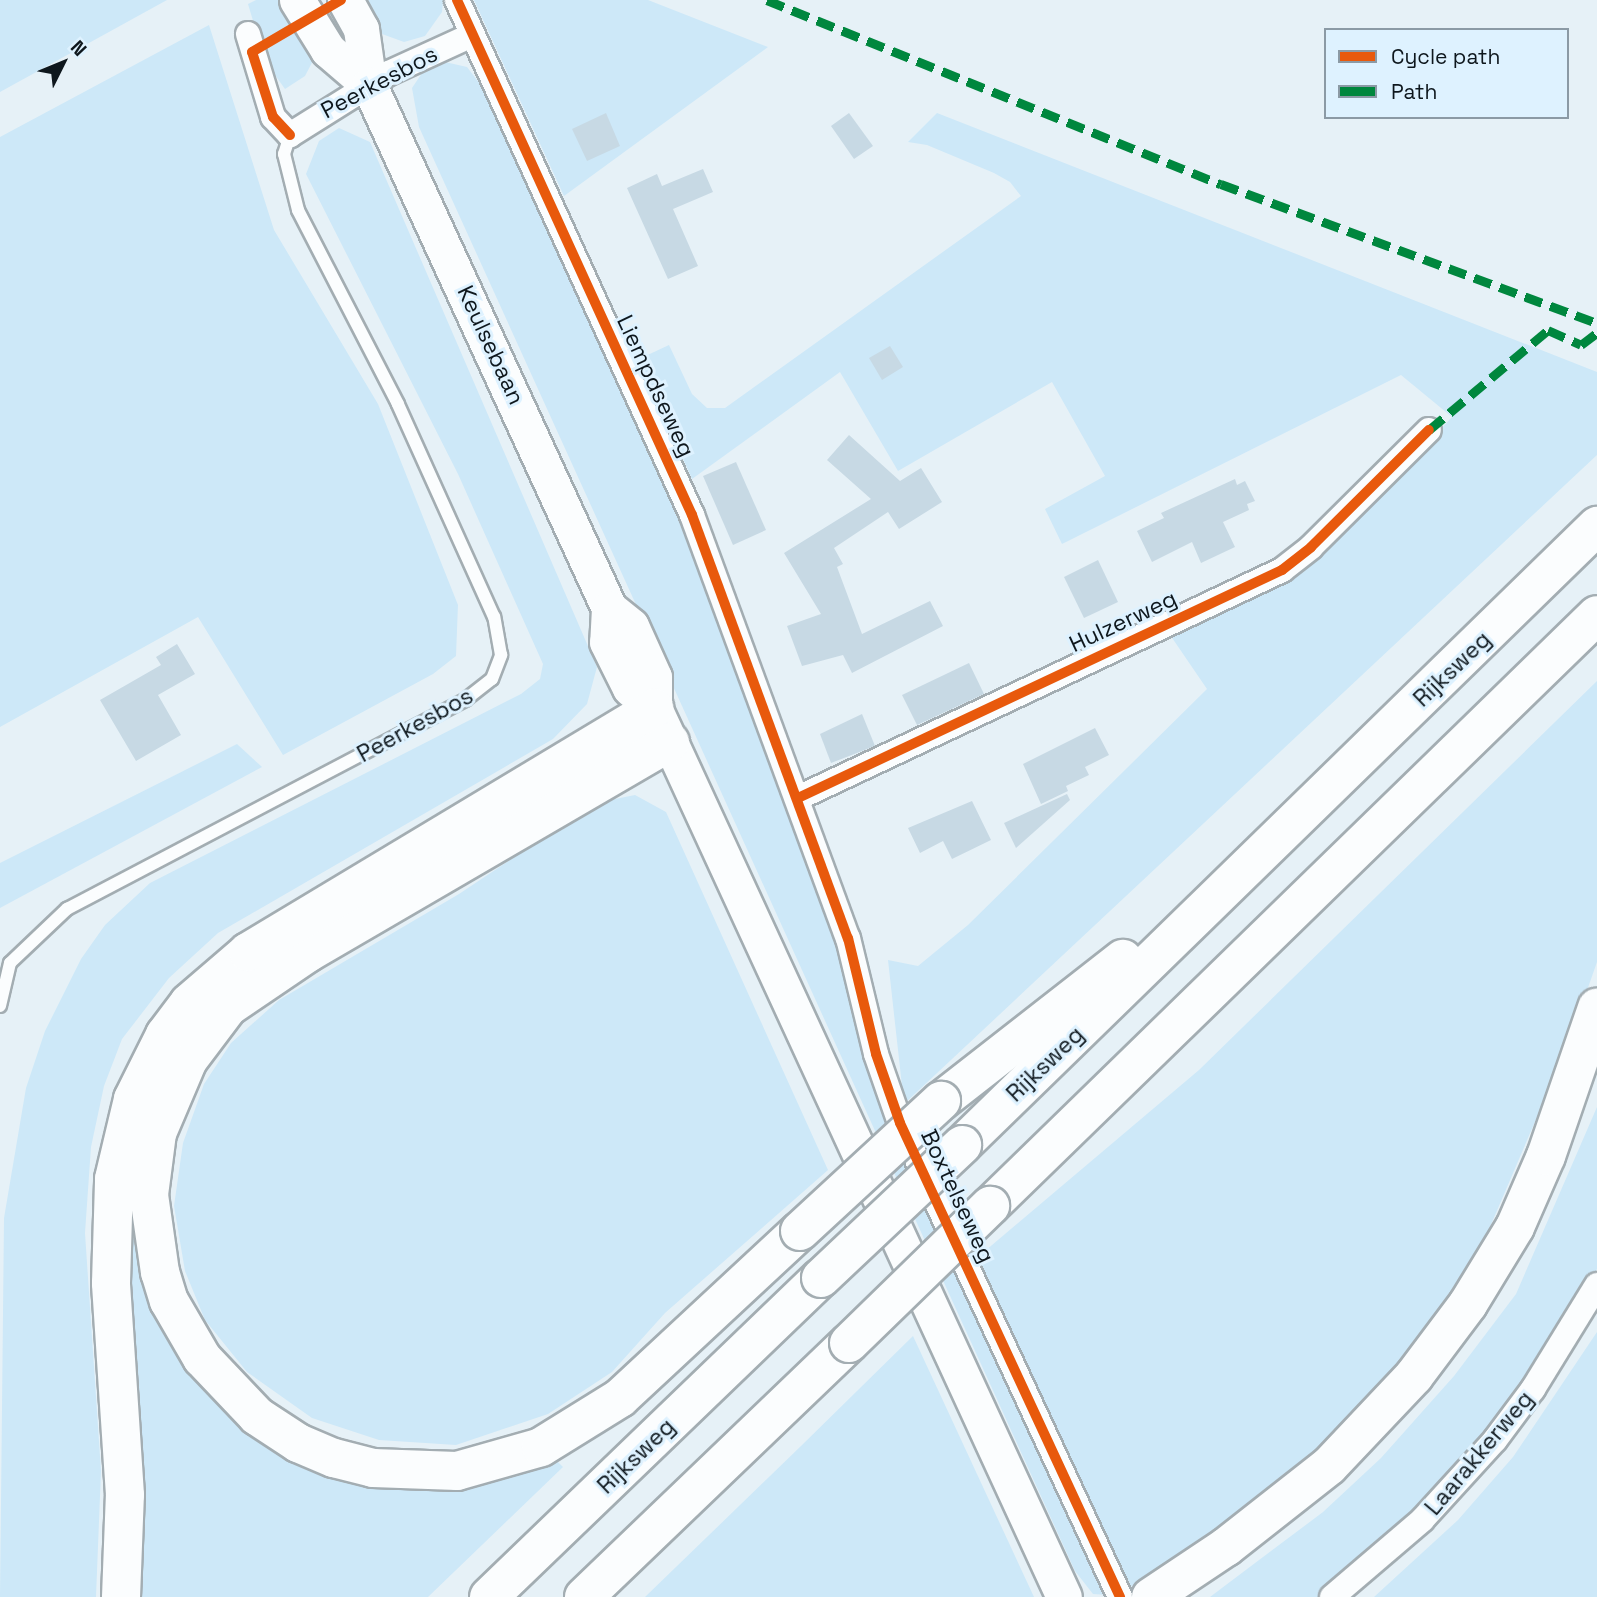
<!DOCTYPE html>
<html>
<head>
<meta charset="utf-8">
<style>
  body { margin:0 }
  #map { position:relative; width:1597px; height:1597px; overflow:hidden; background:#e6f1f7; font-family:"Space Grotesk",sans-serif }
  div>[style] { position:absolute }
  .green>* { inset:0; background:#cde8f8 }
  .building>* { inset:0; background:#c7d9e4 }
  .roads { filter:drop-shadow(2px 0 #a3adb2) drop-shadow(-2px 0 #a3adb2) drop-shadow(0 2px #a3adb2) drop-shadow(0 -2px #a3adb2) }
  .lane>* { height:12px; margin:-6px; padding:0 6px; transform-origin:6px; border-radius:6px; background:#fbfdfe }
  .street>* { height:24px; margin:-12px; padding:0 12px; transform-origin:12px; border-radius:12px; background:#fbfdfe }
  .secondary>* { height:35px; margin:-17.5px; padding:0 17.5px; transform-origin:17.5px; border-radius:17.5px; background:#fbfdfe }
  .highway>* { height:38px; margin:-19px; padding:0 19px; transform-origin:19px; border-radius:19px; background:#fbfdfe }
  .bridges { filter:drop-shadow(2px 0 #a3adb2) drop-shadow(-2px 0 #a3adb2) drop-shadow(0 2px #a3adb2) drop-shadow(0 -2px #a3adb2) }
  .highway-bridge>* { height:38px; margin:-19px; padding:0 19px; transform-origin:19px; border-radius:19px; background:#fbfdfe }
  .quiet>* { height:9px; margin-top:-4.5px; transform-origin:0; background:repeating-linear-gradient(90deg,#00873e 0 18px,transparent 0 27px) }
  .cycleway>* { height:10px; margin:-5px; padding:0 5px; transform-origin:5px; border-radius:5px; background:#e8590c }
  span { translate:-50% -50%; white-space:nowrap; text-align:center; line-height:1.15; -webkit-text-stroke:6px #def2ff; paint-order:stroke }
  .street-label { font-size:23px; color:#0e171d }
  .legend { position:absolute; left:1324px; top:28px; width:245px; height:91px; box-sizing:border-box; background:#def2ff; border:2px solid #8b9aa5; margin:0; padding:9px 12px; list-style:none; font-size:21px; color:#0e171d }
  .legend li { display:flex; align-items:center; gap:14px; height:35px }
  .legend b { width:35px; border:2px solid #8b9aa5 }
  .north { position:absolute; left:28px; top:28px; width:70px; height:70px; -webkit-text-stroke:5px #def2ff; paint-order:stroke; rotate:47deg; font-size:19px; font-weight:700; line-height:28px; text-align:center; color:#0e171d }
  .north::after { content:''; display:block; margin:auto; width:24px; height:32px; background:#0e171d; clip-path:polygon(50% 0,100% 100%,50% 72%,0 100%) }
</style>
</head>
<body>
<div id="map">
  <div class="green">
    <div style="clip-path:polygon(0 0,167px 0,0 92px)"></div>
    <div style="clip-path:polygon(256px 0,287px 0,318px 51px,305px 76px,285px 89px,265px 61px,248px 4px)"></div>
    <div style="clip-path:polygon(359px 0,443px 0,442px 12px,425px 36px,404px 42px,382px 34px)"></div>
    <div style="clip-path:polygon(474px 0,648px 0,768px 47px,564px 196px)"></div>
    <div style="clip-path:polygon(209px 25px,274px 230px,378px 404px,458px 605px,456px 656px,433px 674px,283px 755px,198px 617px,0 727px,0 137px)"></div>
    <div style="clip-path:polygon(445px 62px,467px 67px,487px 93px,669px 494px,836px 941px,855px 1024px,887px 1118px,1108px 1595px,1093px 1594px,1075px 1571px,419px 127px,412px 88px,424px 70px)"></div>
    <div style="clip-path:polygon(937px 113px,1597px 372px,1597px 455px,904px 1104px,888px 960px,918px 966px,968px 925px,1207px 689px,1166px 629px,1316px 562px,1452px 417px,1401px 375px,1062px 544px,1045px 509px,1105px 476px,1052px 382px,898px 471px,840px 372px,692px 479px,639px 359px,669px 345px,692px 394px,707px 408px,725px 408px,1021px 196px,1010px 182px,994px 173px,927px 145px,908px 142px)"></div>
    <div style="clip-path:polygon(339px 128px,370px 142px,597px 667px,587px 704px,553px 739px,218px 933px,169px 978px,122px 1039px,104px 1086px,91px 1147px,85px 1233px,101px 1471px,96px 1597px,0 1597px,4px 1218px,26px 1088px,45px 1031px,81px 959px,105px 925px,150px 883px,521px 694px,540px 679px,543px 664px,458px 474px,306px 174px,319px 141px)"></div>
    <div style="clip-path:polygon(1597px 681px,1597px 962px,1569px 1042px,1472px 1269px,1415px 1344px,1345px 1422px,1291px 1473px,1187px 1551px,1129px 1588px,972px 1262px,1199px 1070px)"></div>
    <div style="clip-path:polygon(237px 744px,262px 767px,0 908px,0 863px)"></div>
    <div style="clip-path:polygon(635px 795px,666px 812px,828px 1170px,665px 1313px,612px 1372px,548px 1414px,456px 1445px,379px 1440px,312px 1418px,247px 1372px,205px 1320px,185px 1271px,174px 1206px,183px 1143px,204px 1084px,231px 1043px,279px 1000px,459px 894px,595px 803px)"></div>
    <div style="clip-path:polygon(1597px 1107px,1597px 1269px,1486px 1436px,1434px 1496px,1321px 1597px,1210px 1597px,1323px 1512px,1381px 1458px,1454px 1376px,1516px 1294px)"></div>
    <div style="clip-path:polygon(123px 1231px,134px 1234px,144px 1283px,169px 1340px,216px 1401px,251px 1433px,331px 1475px,371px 1487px,454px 1487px,552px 1456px,563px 1467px,428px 1597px,131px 1597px)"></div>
    <div style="clip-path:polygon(1597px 1332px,1597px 1597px,1374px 1597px,1458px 1520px,1513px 1457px)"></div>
    <div style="clip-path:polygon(913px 1336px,1034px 1597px,645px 1597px,801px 1446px)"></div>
  </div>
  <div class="building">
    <div style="clip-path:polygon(606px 113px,620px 146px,587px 161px,572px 129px)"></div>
    <div style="clip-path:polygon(849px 113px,873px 146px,854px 159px,831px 126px)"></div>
    <div style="clip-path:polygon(703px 169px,713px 192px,673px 209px,698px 266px,668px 279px,627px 188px,657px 174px,662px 186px)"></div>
    <div style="clip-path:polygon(890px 346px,903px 367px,882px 380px,869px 358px)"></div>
    <div style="clip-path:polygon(849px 435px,900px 481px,921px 468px,942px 502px,899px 529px,888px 512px,834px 548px,843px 564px,837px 567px,862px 634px,930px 601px,943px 626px,852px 673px,843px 655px,802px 666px,787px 626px,821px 614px,784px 553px,871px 499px,827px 460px)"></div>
    <div style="clip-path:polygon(736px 462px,766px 530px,733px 545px,703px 476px)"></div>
    <div style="clip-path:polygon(1235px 479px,1237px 485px,1245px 481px,1255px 501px,1247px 504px,1249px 510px,1223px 522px,1235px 547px,1201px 563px,1192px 542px,1152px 562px,1137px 531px,1164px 518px,1161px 513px)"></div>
    <div style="clip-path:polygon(1098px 560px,1118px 602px,1084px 618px,1064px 577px)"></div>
    <div style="clip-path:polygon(177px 644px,195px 674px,158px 695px,181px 735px,136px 761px,100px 700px,161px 665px,156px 657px)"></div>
    <div style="clip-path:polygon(969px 663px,984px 694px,917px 725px,902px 695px)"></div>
    <div style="clip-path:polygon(862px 714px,875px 746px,831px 763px,820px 734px)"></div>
    <div style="clip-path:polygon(1095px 728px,1109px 755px,1085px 767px,1089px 775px,1066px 786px,1068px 791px,1041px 804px,1023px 764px)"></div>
    <div style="clip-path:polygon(1067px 794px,1070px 800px,1016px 848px,1004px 823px)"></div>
    <div style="clip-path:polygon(972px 801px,991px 840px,952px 859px,943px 841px,920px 853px,908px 828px)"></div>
  </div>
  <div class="roads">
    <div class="lane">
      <div style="left:0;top:1006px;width:44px;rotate:-76.9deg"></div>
      <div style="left:10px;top:963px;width:79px;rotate:-43.5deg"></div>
      <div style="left:67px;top:909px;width:450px;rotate:-27.7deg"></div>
      <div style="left:465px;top:700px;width:34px;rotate:-38deg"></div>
      <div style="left:492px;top:679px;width:26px;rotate:-69deg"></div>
      <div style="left:501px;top:655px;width:39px;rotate:-100deg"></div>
      <div style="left:494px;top:617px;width:234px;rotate:-114.3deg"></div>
      <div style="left:398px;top:404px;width:218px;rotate:-117.3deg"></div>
      <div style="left:298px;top:210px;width:58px;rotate:-104deg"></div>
      <div style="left:284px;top:154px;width:20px;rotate:-72deg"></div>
    </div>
    <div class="street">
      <div style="left:457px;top:0;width:566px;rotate:65.47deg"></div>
      <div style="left:692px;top:515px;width:451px;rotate:69.8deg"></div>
      <div style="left:848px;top:938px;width:119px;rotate:76.4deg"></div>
      <div style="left:876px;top:1054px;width:73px;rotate:70.8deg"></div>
      <div style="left:900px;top:1123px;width:523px;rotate:65.1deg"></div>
      <div style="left:248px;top:34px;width:87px;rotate:73.2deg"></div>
      <div style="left:273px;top:117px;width:25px;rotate:47deg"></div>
      <div style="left:290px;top:135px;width:117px;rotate:-32.1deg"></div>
      <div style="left:389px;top:73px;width:91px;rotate:-24.6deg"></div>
      <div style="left:798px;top:798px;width:535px;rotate:-25.22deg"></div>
      <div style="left:1282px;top:570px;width:37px;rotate:-38deg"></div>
      <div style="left:1311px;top:547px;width:166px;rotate:-44.8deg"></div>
      <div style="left:1332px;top:1597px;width:118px;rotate:-40.5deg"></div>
      <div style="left:1422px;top:1520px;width:108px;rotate:-47.6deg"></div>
      <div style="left:1495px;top:1440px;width:64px;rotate:-53.3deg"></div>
      <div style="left:1533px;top:1389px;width:122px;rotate:-58.4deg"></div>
    </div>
    <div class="secondary">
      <div style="left:297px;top:0;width:59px;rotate:58.2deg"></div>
      <div style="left:328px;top:50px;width:54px;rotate:40.5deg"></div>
      <div style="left:345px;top:0;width:33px;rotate:61deg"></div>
      <div style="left:361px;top:29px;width:57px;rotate:81.9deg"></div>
      <div style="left:369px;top:85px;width:575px;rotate:65.35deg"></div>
      <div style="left:609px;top:608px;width:28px;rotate:39deg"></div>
      <div style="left:631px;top:626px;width:56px;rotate:65.7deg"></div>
      <div style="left:654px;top:677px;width:31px;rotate:90deg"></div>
      <div style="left:609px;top:608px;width:34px;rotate:93deg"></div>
      <div style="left:607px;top:642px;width:51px;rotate:63.4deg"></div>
      <div style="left:630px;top:688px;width:31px;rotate:40deg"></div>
      <div style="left:654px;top:708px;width:38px;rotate:65deg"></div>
      <div style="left:670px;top:742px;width:941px;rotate:65.26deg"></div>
    </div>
    <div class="highway">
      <div style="left:670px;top:742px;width:418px;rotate:149.8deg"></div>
      <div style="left:309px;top:952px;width:98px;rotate:145.8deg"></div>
      <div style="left:228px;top:1007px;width:66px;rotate:127deg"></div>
      <div style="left:188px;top:1060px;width:79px;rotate:113deg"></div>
      <div style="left:157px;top:1133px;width:63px;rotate:97.4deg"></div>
      <div style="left:149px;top:1195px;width:78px;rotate:81.9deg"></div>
      <div style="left:160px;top:1272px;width:30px;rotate:73deg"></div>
      <div style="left:169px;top:1301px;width:66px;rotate:59.9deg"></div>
      <div style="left:202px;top:1358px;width:80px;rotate:46.5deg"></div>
      <div style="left:257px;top:1416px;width:49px;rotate:33.4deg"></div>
      <div style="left:298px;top:1443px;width:39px;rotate:23deg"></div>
      <div style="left:334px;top:1458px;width:40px;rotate:14.4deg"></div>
      <div style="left:373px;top:1468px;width:84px;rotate:2deg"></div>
      <div style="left:457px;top:1471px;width:87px;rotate:-15.9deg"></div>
      <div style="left:541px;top:1447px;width:93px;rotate:-31.8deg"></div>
      <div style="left:620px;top:1398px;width:246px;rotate:-42.9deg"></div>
      <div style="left:941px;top:1101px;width:231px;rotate:-38deg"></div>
      <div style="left:962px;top:1145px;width:887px;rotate:-44.27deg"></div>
      <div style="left:990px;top:1206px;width:847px;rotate:-44.23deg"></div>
      <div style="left:121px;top:1597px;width:102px;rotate:-87.8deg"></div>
      <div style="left:125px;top:1495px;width:212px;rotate:-93.8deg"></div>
      <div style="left:111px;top:1283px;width:104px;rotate:-88.3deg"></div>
      <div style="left:114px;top:1179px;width:82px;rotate:-76.6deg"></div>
      <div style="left:133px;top:1099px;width:72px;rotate:-63.4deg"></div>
      <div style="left:165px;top:1035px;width:40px;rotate:-53deg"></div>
      <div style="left:189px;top:1003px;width:78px;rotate:-40.8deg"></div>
      <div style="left:248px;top:952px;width:474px;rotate:-31deg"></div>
      <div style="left:489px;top:1597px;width:460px;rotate:-43.9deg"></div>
      <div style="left:584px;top:1597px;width:367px;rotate:-43.8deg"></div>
      <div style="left:1151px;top:1597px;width:90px;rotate:-33.7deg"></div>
      <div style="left:1226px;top:1547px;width:131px;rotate:-38.2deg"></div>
      <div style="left:1329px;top:1466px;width:124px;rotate:-46.6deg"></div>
      <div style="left:1414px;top:1376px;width:90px;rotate:-53.1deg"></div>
      <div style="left:1468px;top:1304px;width:90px;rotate:-58.6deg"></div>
      <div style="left:1515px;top:1227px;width:77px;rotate:-66.4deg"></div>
      <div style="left:1546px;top:1156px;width:157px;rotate:-71deg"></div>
    </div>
  </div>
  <div class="bridges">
    <div class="highway-bridge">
      <div style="left:800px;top:1231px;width:192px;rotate:-42.7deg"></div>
      <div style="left:821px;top:1278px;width:194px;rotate:-43.3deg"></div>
      <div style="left:849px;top:1343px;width:197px;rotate:-44.2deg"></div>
    </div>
  </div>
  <div class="quiet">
    <div style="left:767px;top:0;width:490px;rotate:22.1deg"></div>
    <div style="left:1221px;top:184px;width:401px;rotate:20.3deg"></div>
    <div style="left:1429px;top:430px;width:155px;rotate:-40deg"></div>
    <div style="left:1548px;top:330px;width:36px;rotate:24deg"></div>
    <div style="left:1581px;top:345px;width:20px;rotate:-37deg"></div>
  </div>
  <div class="cycleway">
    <div style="left:457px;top:0;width:566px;rotate:65.47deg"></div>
    <div style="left:692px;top:515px;width:451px;rotate:69.8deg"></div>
    <div style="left:848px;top:938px;width:119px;rotate:76.4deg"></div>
    <div style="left:876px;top:1054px;width:73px;rotate:70.8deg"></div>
    <div style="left:900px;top:1123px;width:523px;rotate:65.1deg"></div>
    <div style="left:290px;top:135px;width:25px;rotate:-133deg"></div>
    <div style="left:273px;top:117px;width:68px;rotate:-107.9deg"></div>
    <div style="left:252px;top:52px;width:103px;rotate:-30.3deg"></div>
    <div style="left:798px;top:798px;width:535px;rotate:-25.22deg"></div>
    <div style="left:1282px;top:570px;width:37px;rotate:-38deg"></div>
    <div style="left:1311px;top:547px;width:166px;rotate:-44.8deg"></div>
  </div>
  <div class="street-label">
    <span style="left:379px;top:82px;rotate:-28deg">Peerkesbos</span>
    <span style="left:491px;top:345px;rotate:65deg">Keulsebaan</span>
    <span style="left:656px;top:386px;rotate:65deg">Liempdseweg</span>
    <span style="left:1123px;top:621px;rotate:-25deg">Hulzerweg</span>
    <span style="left:1452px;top:669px;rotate:-44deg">Rijksweg</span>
    <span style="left:415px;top:725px;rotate:-29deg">Peerkesbos</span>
    <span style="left:1045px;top:1064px;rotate:-44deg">Rijksweg</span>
    <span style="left:958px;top:1196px;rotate:65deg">Boxtelseweg</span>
    <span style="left:1479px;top:1453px;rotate:-50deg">Laarakkerweg</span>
    <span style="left:636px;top:1456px;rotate:-44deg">Rijksweg</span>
  </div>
  <ul class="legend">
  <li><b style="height:9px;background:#e8590c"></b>Cycle path</li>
  <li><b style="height:9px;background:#00873e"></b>Path</li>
  </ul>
  <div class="north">N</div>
</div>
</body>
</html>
